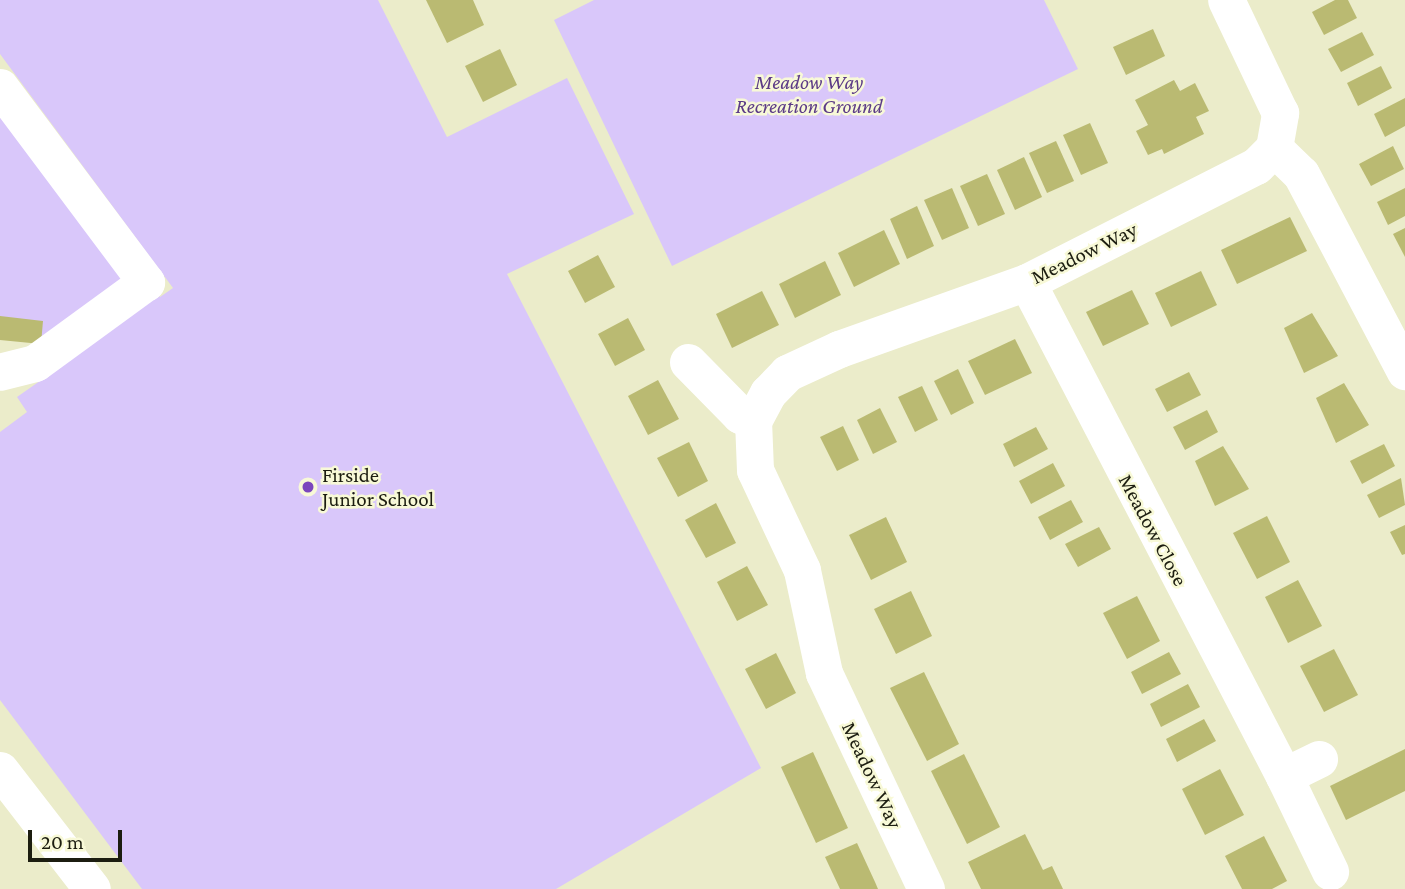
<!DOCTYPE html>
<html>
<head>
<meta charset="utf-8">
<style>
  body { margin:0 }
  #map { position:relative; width:1405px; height:889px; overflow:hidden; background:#ebecca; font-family:"Crimson Pro",serif }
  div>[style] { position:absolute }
  .green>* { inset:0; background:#d9c7fa }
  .building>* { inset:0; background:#baba72 }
  .minor>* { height:37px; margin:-18.5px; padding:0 18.5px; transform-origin:18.5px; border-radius:18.5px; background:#fff }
  .dots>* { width:19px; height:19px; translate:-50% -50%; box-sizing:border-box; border:4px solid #f8f9d7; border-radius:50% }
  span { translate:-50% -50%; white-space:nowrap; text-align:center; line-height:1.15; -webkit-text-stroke:5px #f8f9d7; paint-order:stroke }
  .park-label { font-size:21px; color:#5b3a86; font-style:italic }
  .street-label { font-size:21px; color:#1c1d10 }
  .poi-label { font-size:21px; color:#1c1d10 }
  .left { translate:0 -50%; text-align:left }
  .scale { position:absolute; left:28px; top:830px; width:94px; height:32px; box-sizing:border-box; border:4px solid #1c1d10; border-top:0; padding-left:9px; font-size:21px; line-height:24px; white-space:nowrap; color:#1c1d10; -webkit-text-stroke:5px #f8f9d7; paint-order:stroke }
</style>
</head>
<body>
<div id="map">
  <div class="green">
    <div style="clip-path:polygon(0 0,378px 0,447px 137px,567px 78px,634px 214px,507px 274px,761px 768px,556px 889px,142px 889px,0 700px,0 432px,27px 412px,17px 397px,57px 369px,41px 344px,0 316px,0 87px,146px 282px,160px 297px,173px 288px,0 54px)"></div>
    <div style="clip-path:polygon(594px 0,1044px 0,1078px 69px,672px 266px,554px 20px)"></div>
  </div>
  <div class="building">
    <div style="clip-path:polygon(426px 0,473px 0,484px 25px,447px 43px)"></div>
    <div style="clip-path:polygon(1335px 0,1348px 0,1357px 18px,1324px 35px,1312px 12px)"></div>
    <div style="clip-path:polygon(1153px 29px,1165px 56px,1126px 75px,1113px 47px)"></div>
    <div style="clip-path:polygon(1362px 32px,1374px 55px,1341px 72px,1328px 49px)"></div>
    <div style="clip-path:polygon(500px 49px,517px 85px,483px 102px,465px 66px)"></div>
    <div style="clip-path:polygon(1381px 66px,1392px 88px,1358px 106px,1347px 83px)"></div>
    <div style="clip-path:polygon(1174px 80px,1180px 91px,1195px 83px,1209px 111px,1196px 117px,1204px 134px,1164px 154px,1162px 149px,1148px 155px,1136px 131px,1148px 125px,1135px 100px)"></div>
    <div style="clip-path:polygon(1405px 98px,1405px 126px,1385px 137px,1374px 114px)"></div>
    <div style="clip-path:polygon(1090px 123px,1108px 163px,1081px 175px,1063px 135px)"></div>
    <div style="clip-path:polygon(1056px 141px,1074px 181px,1047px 193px,1029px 153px)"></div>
    <div style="clip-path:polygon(1393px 146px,1404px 169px,1371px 186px,1359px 164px)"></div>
    <div style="clip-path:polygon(1024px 157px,1042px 197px,1015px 210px,997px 170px)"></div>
    <div style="clip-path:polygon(987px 174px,1005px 214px,978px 226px,960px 186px)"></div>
    <div style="clip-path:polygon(952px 188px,969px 228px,942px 240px,924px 200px)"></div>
    <div style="clip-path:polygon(1405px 188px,1405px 216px,1388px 225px,1377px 202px)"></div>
    <div style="clip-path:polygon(917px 206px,934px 246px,907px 259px,890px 219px)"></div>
    <div style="clip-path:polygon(1290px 217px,1307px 251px,1237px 284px,1221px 250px)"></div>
    <div style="clip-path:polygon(1405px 228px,1405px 257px,1393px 234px)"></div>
    <div style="clip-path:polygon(884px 230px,900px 264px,854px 287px,838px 253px)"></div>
    <div style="clip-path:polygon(598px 255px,615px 287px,585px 303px,568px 271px)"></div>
    <div style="clip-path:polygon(825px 261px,841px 295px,795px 318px,779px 284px)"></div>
    <div style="clip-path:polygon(1201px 271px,1217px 305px,1171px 327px,1155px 293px)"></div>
    <div style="clip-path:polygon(1132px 290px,1149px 324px,1103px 346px,1086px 312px)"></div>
    <div style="clip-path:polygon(762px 291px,779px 325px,732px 348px,716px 314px)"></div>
    <div style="clip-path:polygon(1312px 313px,1338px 356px,1304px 373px,1284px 328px)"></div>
    <div style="clip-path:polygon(0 316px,43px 321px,41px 344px,0 340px)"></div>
    <div style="clip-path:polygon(628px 318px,645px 350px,615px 366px,598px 334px)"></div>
    <div style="clip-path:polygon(1015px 339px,1032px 373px,985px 395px,968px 361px)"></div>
    <div style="clip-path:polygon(958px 369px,974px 403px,951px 415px,934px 381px)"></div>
    <div style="clip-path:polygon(1189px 372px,1201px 395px,1167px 412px,1155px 389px)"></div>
    <div style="clip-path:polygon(658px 380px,679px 419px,648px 435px,628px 396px)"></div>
    <div style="clip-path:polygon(1344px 383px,1369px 425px,1336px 443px,1316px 398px)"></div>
    <div style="clip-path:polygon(922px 386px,938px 420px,915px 432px,898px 397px)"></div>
    <div style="clip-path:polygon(880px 408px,897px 442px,873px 454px,857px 420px)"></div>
    <div style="clip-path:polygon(1207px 410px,1218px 432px,1185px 450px,1173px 427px)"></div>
    <div style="clip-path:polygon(843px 426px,859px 460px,837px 471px,820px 437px)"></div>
    <div style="clip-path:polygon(1036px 427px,1048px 449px,1014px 467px,1003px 444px)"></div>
    <div style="clip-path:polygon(689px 442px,708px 481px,678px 497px,657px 458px)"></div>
    <div style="clip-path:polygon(1384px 444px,1395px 466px,1362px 484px,1350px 461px)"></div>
    <div style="clip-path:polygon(1223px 446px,1249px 489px,1215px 506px,1195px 461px)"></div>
    <div style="clip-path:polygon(1053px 463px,1065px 486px,1031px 504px,1019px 481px)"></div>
    <div style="clip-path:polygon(1401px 478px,1405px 505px,1379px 518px,1367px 495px)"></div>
    <div style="clip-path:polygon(1071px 500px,1083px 522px,1050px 540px,1038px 517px)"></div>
    <div style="clip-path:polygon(716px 503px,736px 543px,706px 558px,685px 520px)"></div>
    <div style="clip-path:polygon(1267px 516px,1290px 562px,1257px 579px,1233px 533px)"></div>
    <div style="clip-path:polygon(886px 517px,907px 562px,871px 580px,849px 535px)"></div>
    <div style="clip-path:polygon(1405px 525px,1405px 554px,1402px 555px,1390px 532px)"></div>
    <div style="clip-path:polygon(1099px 527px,1111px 549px,1078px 567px,1065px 544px)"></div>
    <div style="clip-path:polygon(747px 566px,768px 605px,737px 621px,717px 582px)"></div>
    <div style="clip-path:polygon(1298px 580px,1322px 626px,1288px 643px,1265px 597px)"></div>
    <div style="clip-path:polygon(911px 591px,932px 636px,896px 654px,874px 609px)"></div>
    <div style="clip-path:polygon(1137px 596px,1160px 641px,1127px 659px,1103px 613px)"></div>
    <div style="clip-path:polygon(1334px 649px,1358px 695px,1324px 712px,1300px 666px)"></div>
    <div style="clip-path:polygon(1169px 652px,1181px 674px,1142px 694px,1131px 672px)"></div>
    <div style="clip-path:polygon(776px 653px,796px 693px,766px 709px,745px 669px)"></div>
    <div style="clip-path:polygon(924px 672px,959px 744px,927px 761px,890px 688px)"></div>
    <div style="clip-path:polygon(1188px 684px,1200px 707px,1161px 727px,1150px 704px)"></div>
    <div style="clip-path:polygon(1204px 719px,1216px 741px,1177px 762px,1166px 739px)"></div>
    <div style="clip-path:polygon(1405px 749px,1405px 791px,1346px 820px,1330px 786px)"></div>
    <div style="clip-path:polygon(813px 752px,848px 828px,816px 843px,781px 767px)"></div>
    <div style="clip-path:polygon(964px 754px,1000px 827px,967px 844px,931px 771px)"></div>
    <div style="clip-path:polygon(1220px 769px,1244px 815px,1205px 835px,1182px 789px)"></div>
    <div style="clip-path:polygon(1025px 834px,1043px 870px,1052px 866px,1063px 889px,981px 889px,968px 862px)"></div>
    <div style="clip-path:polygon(1264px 836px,1287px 881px,1272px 889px,1242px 889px,1225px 856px)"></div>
    <div style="clip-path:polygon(857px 843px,875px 882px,878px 889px,840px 889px,825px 857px)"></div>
  </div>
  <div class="minor">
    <div style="left:0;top:87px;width:244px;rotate:53.2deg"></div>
    <div style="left:146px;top:282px;width:137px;rotate:143.9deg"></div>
    <div style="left:35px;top:363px;width:36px;rotate:166deg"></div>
    <div style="left:1274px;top:148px;width:37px;rotate:44deg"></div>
    <div style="left:1301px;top:174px;width:223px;rotate:62.2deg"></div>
    <div style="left:1027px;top:282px;width:557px;rotate:62.51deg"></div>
    <div style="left:1284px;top:776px;width:39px;rotate:-26deg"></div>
    <div style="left:688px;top:362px;width:74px;rotate:45.5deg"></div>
    <div style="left:740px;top:415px;width:14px;rotate:25deg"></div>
    <div style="left:0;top:770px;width:150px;rotate:52.3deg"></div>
    <div style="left:1284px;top:776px;width:106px;rotate:64.2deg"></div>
    <div style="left:926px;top:889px;width:239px;rotate:-115.3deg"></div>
    <div style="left:824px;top:673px;width:105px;rotate:-102.1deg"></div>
    <div style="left:802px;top:570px;width:110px;rotate:-115.2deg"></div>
    <div style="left:755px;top:470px;width:49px;rotate:-92.3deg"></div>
    <div style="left:753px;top:421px;width:32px;rotate:-62deg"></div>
    <div style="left:768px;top:393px;width:28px;rotate:-46deg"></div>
    <div style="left:787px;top:373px;width:57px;rotate:-24.8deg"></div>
    <div style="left:839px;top:349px;width:200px;rotate:-19.6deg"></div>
    <div style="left:1027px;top:282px;width:257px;rotate:-26.9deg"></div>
    <div style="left:1256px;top:166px;width:25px;rotate:-45deg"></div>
    <div style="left:1274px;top:148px;width:36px;rotate:-80deg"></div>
    <div style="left:1280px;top:113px;width:125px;rotate:-115.5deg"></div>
  </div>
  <div class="dots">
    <div style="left:308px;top:487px;background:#7b46bd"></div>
  </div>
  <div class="park-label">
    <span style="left:809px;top:94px">Meadow Way<br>Recreation Ground</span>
  </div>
  <div class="street-label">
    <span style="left:1084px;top:253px;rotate:-26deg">Meadow Way</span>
    <span style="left:1153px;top:530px;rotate:62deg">Meadow Close</span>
    <span style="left:872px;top:775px;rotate:65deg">Meadow Way</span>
  </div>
  <div class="poi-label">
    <span class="left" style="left:322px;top:487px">Firside<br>Junior School</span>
  </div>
  <div class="scale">20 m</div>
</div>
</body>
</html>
